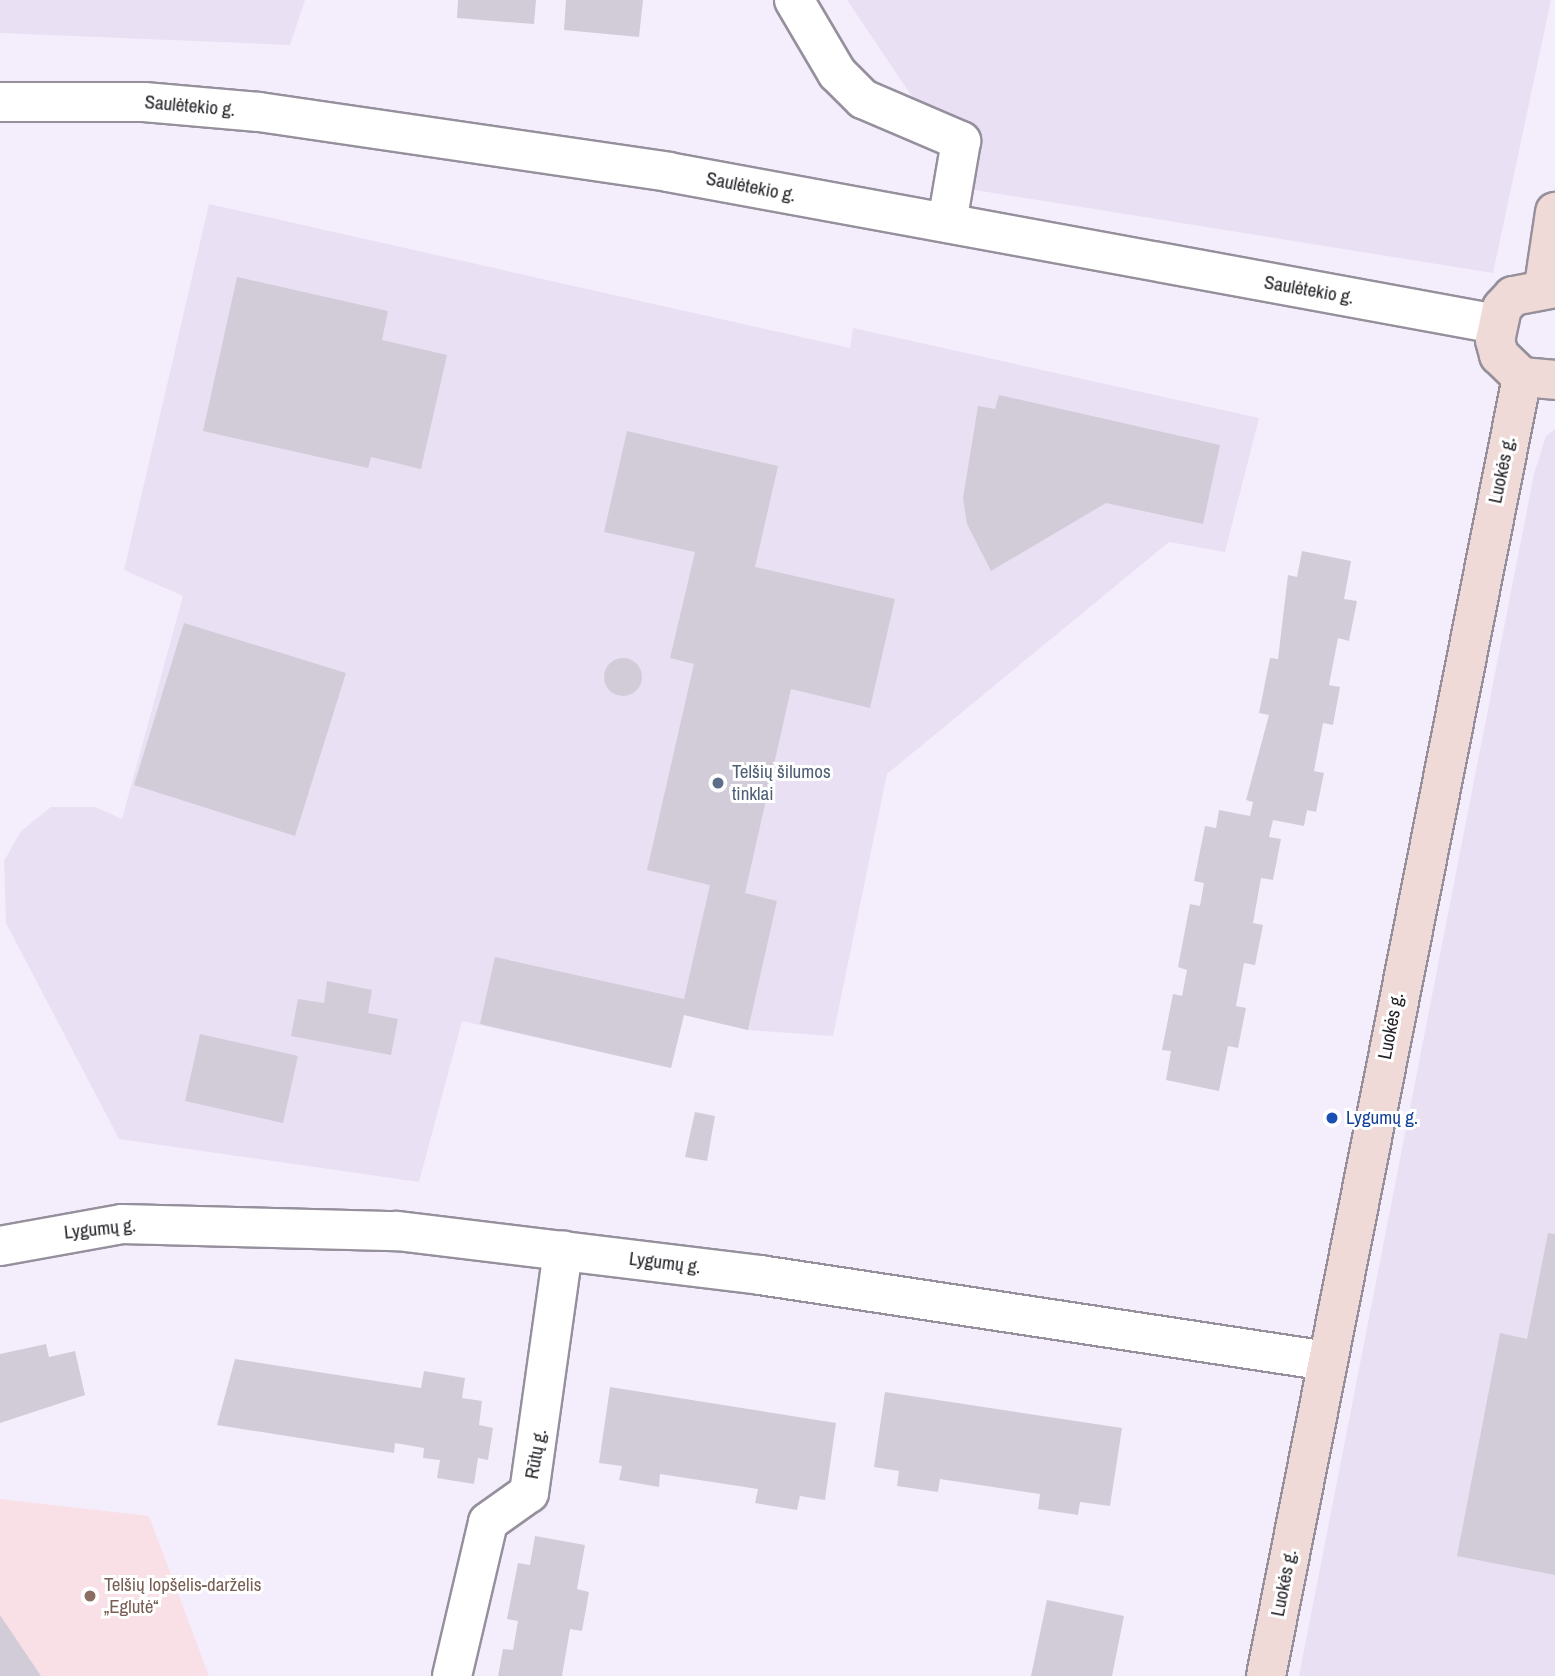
<!DOCTYPE html>
<html>
<head>
<meta charset="utf-8">
<style>
  body { margin:0 }
  #map { position:relative; width:1555px; height:1676px; overflow:hidden; background:#f4eefc; font-family:"Archivo Narrow",sans-serif }
  div>[style] { position:absolute }
  .built>* { inset:0; background:#e9e0f4 }
  .education>* { inset:0; background:#f9e0e7 }
  .building>* { inset:0; background:#d2ccd9 }
  .round { border-radius:50% }
  .roads { filter:drop-shadow(2px 0 #95909c) drop-shadow(-2px 0 #95909c) drop-shadow(0 2px #95909c) drop-shadow(0 -2px #95909c) }
  .minor>* { height:38px; margin:-19px; padding:0 19px; transform-origin:19px; border-radius:19px; background:#fff }
  .secondary>* { height:38px; margin:-19px; padding:0 19px; transform-origin:19px; border-radius:19px; background:#f0dad7 }
  .dots>* { width:19px; height:19px; translate:-50% -50%; box-sizing:border-box; border:4px solid #fff; border-radius:50% }
  span { translate:-50% -50%; white-space:nowrap; text-align:center; line-height:1.15; -webkit-text-stroke:6px #fff; paint-order:stroke }
  .street-label { font-size:19px; color:#252328 }
  .service-label { font-size:19px; color:#4e5e75 }
  .left { translate:0 -50%; text-align:left }
  .transit-label { font-size:19px; color:#164399 }
  .education-label { font-size:19px; color:#785e54 }
</style>
</head>
<body>
<div id="map">
  <div class="built">
    <div style="clip-path:polygon(0 0,305px 0,290px 45px,0 33px)"></div>
    <div style="clip-path:polygon(847px 0,1551px 0,1493px 273px,975px 190px)"></div>
    <div style="clip-path:polygon(209px 204px,850px 348px,853px 328px,1259px 418px,1225px 552px,1169px 542px,887px 774px,833px 1036px,748px 1030px,684px 1015px,671px 1068px,462px 1021px,419px 1182px,119px 1139px,6px 923px,4px 861px,21px 831px,51px 807px,95px 807px,122px 819px,183px 596px,124px 570px)"></div>
    <div style="clip-path:polygon(1555px 429px,1555px 1676px,1299px 1676px,1534px 474px,1546px 436px)"></div>
  </div>
  <div class="education">
    <div style="clip-path:polygon(0 1499px,149px 1516px,209px 1676px,0 1676px)"></div>
  </div>
  <div class="building">
    <div style="clip-path:polygon(458px 0,536px 0,534px 24px,457px 18px)"></div>
    <div style="clip-path:polygon(566px 0,643px 0,639px 37px,564px 30px)"></div>
    <div style="clip-path:polygon(237px 277px,388px 311px,382px 340px,447px 355px,421px 469px,371px 457px,368px 468px,203px 431px)"></div>
    <div style="clip-path:polygon(999px 395px,1220px 445px,1203px 524px,1106px 503px,991px 571px,967px 524px,963px 498px,978px 406px,995px 409px)"></div>
    <div style="clip-path:polygon(627px 431px,778px 466px,755px 567px,895px 599px,870px 708px,791px 689px,745px 893px,777px 901px,748px 1030px,684px 1015px,671px 1068px,480px 1024px,495px 957px,684px 999px,710px 885px,647px 870px,694px 664px,670px 658px,695px 552px,604px 532px)"></div>
    <div style="clip-path:polygon(1302px 551px,1351px 561px,1344px 599px,1357px 601px,1349px 641px,1338px 638px,1329px 685px,1340px 687px,1333px 725px,1323px 723px,1314px 771px,1324px 773px,1316px 812px,1307px 810px,1304px 826px,1273px 820px,1269px 837px,1281px 839px,1273px 880px,1261px 878px,1253px 923px,1263px 925px,1255px 965px,1244px 963px,1236px 1006px,1246px 1008px,1238px 1048px,1228px 1046px,1219px 1091px,1166px 1080px,1171px 1051px,1162px 1050px,1173px 994px,1182px 996px,1187px 970px,1178px 967px,1190px 904px,1200px 906px,1204px 883px,1194px 881px,1205px 826px,1216px 828px,1219px 810px,1250px 816px,1253px 802px,1246px 800px,1269px 715px,1259px 713px,1270px 658px,1278px 659px,1288px 575px,1297px 577px)"></div>
    <div style="clip-path:polygon(184px 623px,346px 673px,295px 836px,134px 785px)"></div>
    <div class="round" style="left:604px;top:658px;width:38px;height:38px"></div>
    <div style="clip-path:polygon(327px 981px,372px 990px,368px 1013px,398px 1019px,391px 1055px,291px 1036px,298px 999px,324px 1003px)"></div>
    <div style="clip-path:polygon(200px 1034px,298px 1056px,283px 1123px,185px 1101px)"></div>
    <div style="clip-path:polygon(695px 1112px,715px 1116px,707px 1161px,685px 1157px)"></div>
    <div style="clip-path:polygon(1548px 1233px,1555px 1234px,1555px 1575px,1457px 1556px,1500px 1333px,1527px 1339px)"></div>
    <div style="clip-path:polygon(46px 1344px,49px 1357px,75px 1351px,85px 1395px,0 1423px,0 1354px)"></div>
    <div style="clip-path:polygon(235px 1359px,421px 1388px,424px 1371px,465px 1378px,462px 1398px,482px 1401px,479px 1425px,493px 1428px,488px 1460px,478px 1458px,474px 1484px,437px 1478px,440px 1460px,423px 1458px,424px 1448px,395px 1443px,394px 1453px,217px 1425px)"></div>
    <div style="clip-path:polygon(610px 1387px,836px 1423px,825px 1500px,800px 1496px,797px 1510px,755px 1503px,758px 1489px,660px 1474px,659px 1487px,619px 1480px,622px 1466px,599px 1463px)"></div>
    <div style="clip-path:polygon(885px 1392px,1122px 1428px,1110px 1506px,1080px 1502px,1078px 1515px,1038px 1509px,1040px 1494px,940px 1479px,938px 1492px,897px 1486px,899px 1471px,874px 1467px)"></div>
    <div style="clip-path:polygon(535px 1536px,585px 1545px,577px 1589px,589px 1592px,582px 1631px,570px 1629px,562px 1676px,498px 1676px,503px 1649px,513px 1650px,518px 1621px,507px 1619px,518px 1563px,530px 1565px)"></div>
    <div style="clip-path:polygon(1047px 1600px,1124px 1616px,1112px 1676px,1031px 1676px)"></div>
    <div style="clip-path:polygon(0 1615px,41px 1676px,0 1676px)"></div>
  </div>
  <div class="roads">
    <div class="minor">
      <div style="left:794px;top:0;width:85px;rotate:59.5deg"></div>
      <div style="left:837px;top:73px;width:37px;rotate:45deg"></div>
      <div style="left:863px;top:99px;width:107px;rotate:23.2deg"></div>
      <div style="left:961px;top:141px;width:83px;rotate:99.7deg"></div>
      <div style="left:0;top:102px;width:144px"></div>
      <div style="left:144px;top:102px;width:115px;rotate:5deg"></div>
      <div style="left:259px;top:112px;width:413px;rotate:8.3deg"></div>
      <div style="left:668px;top:172px;width:842px;rotate:10.4deg"></div>
      <div style="left:0;top:1246px;width:124px;rotate:-10.2deg"></div>
      <div style="left:122px;top:1224px;width:275px;rotate:1.5deg"></div>
      <div style="left:397px;top:1231px;width:366px;rotate:6.9deg"></div>
      <div style="left:760px;top:1275px;width:573px;rotate:8.62deg"></div>
      <div style="left:452px;top:1676px;width:158px;rotate:-76.8deg"></div>
      <div style="left:488px;top:1522px;width:50px;rotate:-35.3deg"></div>
      <div style="left:529px;top:1493px;width:245px;rotate:-82deg"></div>
    </div>
    <div class="secondary">
      <div style="left:1544px;top:286px;width:75px;rotate:-81.5deg"></div>
      <div style="left:1555px;top:288px;width:43px;rotate:169.2deg"></div>
      <div style="left:1513px;top:296px;width:16px;rotate:133deg"></div>
      <div style="left:1502px;top:308px;width:33px;rotate:102deg"></div>
      <div style="left:1495px;top:340px;width:16px;rotate:75deg"></div>
      <div style="left:1499px;top:355px;width:32px;rotate:44deg"></div>
      <div style="left:1522px;top:377px;width:33px;rotate:5deg"></div>
      <div style="left:1266px;top:1676px;width:1324px;rotate:-78.85deg"></div>
    </div>
  </div>
  <div class="dots">
    <div style="left:718px;top:783px;background:#5c6f8a"></div>
    <div style="left:1332px;top:1118px;background:#1a4fb4"></div>
    <div style="left:90px;top:1596px;background:#8d6e63"></div>
  </div>
  <div class="street-label">
    <span style="left:190px;top:106px;rotate:5deg">Saulėtekio g.</span>
    <span style="left:751px;top:187px;rotate:11deg">Saulėtekio g.</span>
    <span style="left:1309px;top:290px;rotate:10deg">Saulėtekio g.</span>
    <span style="left:1502px;top:470px;rotate:-78deg">Luokės g.</span>
    <span style="left:1391px;top:1026px;rotate:-79deg">Luokės g.</span>
    <span style="left:100px;top:1229px;rotate:-6deg">Lygumų g.</span>
    <span style="left:665px;top:1263px;rotate:7deg">Lygumų g.</span>
    <span style="left:536px;top:1454px;rotate:-80deg">Rūtų g.</span>
    <span style="left:1284px;top:1583px;rotate:-79deg">Luokės g.</span>
  </div>
  <div class="service-label">
    <span class="left" style="left:732px;top:783px">Telšių šilumos<br>tinklai</span>
  </div>
  <div class="transit-label">
    <span class="left" style="left:1346px;top:1118px">Lygumų g.</span>
  </div>
  <div class="education-label">
    <span class="left" style="left:104px;top:1596px">Telšių lopšelis-darželis<br>„Eglutė“</span>
  </div>
</div>
</body>
</html>
